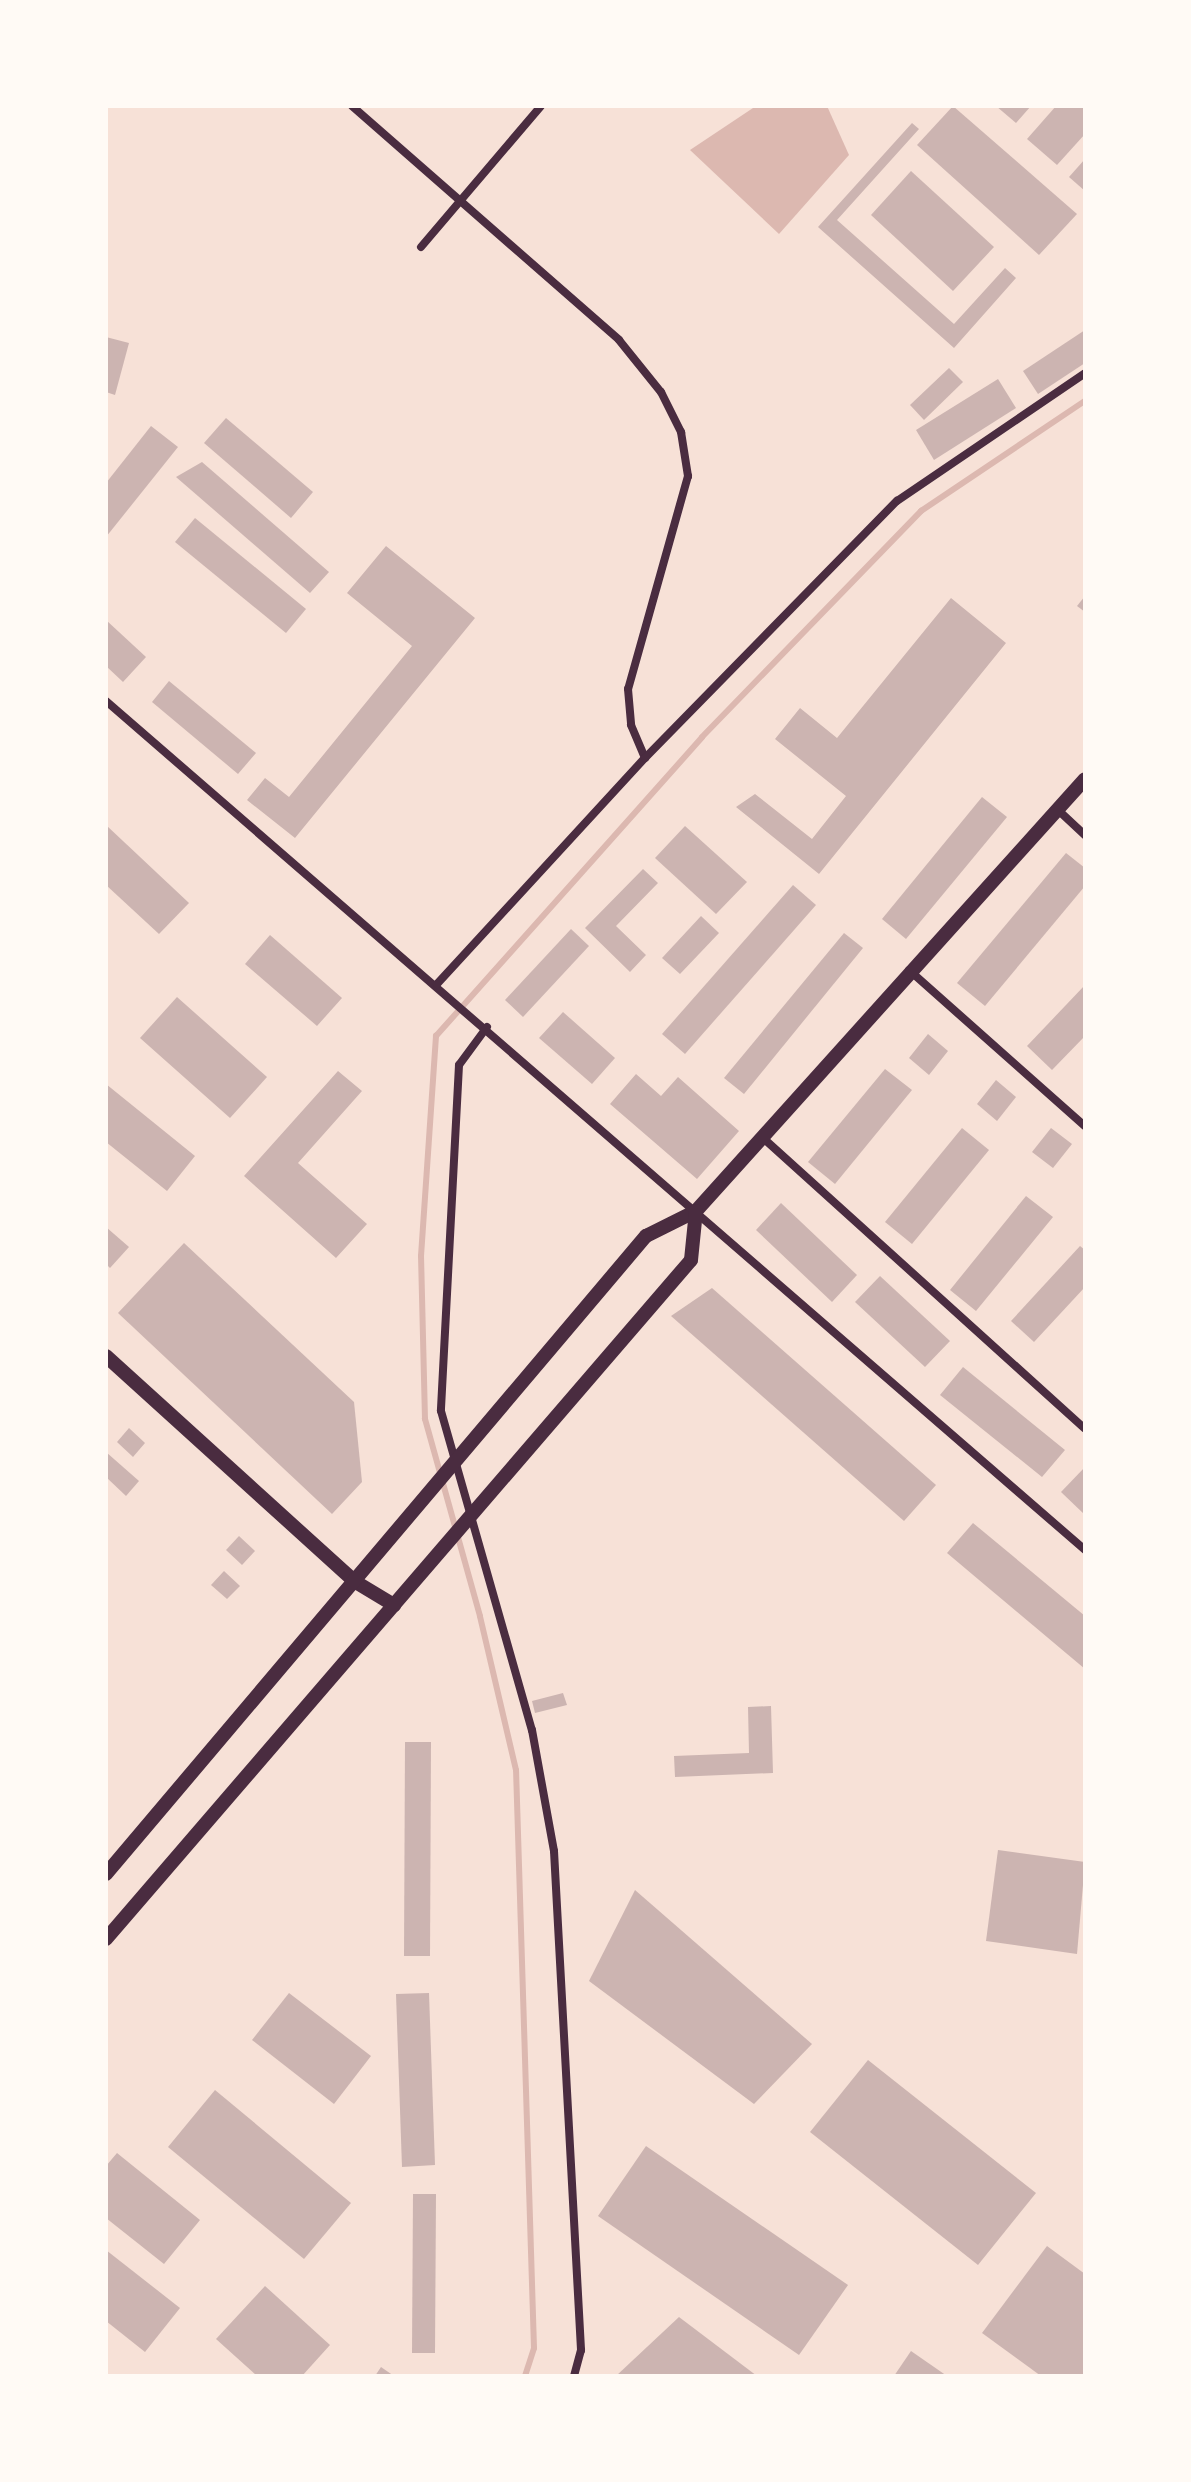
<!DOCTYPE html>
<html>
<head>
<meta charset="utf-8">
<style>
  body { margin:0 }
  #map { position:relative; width:1191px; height:2482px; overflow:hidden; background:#f7e1d7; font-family:"IBM Plex Sans",sans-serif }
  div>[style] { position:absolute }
  .water>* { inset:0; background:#dcb8b0 }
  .stream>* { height:6px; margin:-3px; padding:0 3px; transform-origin:3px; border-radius:3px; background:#dcb8b0 }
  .building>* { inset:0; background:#ccb4b1 }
  .minor>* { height:8px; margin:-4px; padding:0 4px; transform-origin:4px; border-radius:4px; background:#4a2c40 }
  .tertiary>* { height:14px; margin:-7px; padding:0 7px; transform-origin:7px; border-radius:7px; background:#4a2c40 }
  span { translate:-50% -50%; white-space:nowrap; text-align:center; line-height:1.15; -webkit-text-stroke:6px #fffaf5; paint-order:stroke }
  .frame { position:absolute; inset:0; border:108px solid #fffaf5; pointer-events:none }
</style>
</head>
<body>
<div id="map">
  <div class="water">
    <div style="clip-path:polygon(756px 106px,827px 106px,849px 155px,779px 234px,690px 150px)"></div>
  </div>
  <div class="stream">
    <div style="left:525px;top:2376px;width:29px;rotate:-72deg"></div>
    <div style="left:534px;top:2348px;width:578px;rotate:-91.78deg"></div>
    <div style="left:516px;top:1770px;width:158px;rotate:-103.2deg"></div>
    <div style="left:480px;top:1616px;width:205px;rotate:-105.6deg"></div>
    <div style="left:425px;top:1419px;width:163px;rotate:-91.4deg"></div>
    <div style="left:421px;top:1256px;width:221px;rotate:-86.1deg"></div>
    <div style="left:436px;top:1036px;width:400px;rotate:-48.3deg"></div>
    <div style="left:702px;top:737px;width:315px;rotate:-45.9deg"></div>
    <div style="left:921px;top:511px;width:197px;rotate:-33.9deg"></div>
  </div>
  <div class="building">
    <div style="clip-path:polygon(953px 106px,1077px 214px,1039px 255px,917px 145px)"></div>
    <div style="clip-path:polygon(996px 106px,1031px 106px,1016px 123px)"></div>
    <div style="clip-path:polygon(1056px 106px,1085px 106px,1085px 134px,1057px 165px,1027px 139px)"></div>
    <div style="clip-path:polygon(912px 123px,919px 129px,837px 220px,954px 324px,1005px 268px,1016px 278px,954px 348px,818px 227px)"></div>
    <div style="clip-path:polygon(1085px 159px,1085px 191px,1069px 177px)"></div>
    <div style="clip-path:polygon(911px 171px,994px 247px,953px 291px,871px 215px)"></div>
    <div style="clip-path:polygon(1085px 330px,1085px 363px,1038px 394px,1023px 371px)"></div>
    <div style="clip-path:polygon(106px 337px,129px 343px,115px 395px,106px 392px)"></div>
    <div style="clip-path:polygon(949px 368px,963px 382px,924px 420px,910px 405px)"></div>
    <div style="clip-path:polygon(998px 379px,1016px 408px,934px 460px,916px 430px)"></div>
    <div style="clip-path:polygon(226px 418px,313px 492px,291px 518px,204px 443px)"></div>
    <div style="clip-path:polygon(151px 426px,178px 447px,106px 537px,106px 483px)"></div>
    <div style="clip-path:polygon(202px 462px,329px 572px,310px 593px,176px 477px)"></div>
    <div style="clip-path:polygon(195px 518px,306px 609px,286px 633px,175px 542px)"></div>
    <div style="clip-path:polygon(386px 546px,475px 618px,295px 838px,247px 800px,265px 778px,289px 797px,412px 646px,347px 593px)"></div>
    <div style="clip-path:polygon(1085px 596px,1085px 612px,1077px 606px)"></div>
    <div style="clip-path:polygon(951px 598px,1006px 643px,819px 874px,736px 807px,755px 794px,812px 839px,846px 796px,775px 739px,800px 708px,837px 738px)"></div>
    <div style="clip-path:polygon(106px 620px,146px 657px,123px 682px,106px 666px)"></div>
    <div style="clip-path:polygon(169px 681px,256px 753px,238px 774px,152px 702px)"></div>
    <div style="clip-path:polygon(982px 797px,1007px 817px,906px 939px,882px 919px)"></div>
    <div style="clip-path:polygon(106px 825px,189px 903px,159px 934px,106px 885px)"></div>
    <div style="clip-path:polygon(685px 826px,747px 882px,716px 914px,655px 858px)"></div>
    <div style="clip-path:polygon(1066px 853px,1085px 868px,1085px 886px,985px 1006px,957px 983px)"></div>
    <div style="clip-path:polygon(643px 869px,658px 883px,616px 926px,646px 955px,630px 972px,585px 928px)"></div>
    <div style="clip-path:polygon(793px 885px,816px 905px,685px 1054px,662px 1034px)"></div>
    <div style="clip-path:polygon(701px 916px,719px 933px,680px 974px,662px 958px)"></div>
    <div style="clip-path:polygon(571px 929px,589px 946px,523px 1017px,505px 1000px)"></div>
    <div style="clip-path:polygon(844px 933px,863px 948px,744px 1094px,724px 1078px)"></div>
    <div style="clip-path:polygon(270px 935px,342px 998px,317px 1026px,245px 964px)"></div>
    <div style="clip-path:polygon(1085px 985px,1085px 1036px,1052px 1070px,1027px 1046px)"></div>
    <div style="clip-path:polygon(177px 997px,267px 1077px,230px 1118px,140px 1038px)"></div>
    <div style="clip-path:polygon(563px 1012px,615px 1058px,592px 1084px,539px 1038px)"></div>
    <div style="clip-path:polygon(928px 1034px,948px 1051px,929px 1075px,909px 1058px)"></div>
    <div style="clip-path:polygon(885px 1069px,912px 1090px,835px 1184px,808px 1162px)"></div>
    <div style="clip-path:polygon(338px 1071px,362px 1091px,298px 1163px,367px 1224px,336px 1258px,244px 1176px)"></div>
    <div style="clip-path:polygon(636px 1074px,661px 1096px,678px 1077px,739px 1131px,697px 1179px,610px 1104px)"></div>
    <div style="clip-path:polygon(996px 1080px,1016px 1097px,997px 1121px,977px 1104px)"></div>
    <div style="clip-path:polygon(106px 1084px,195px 1156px,167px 1191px,106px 1142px)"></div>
    <div style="clip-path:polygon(962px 1128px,989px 1150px,912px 1244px,885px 1222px)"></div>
    <div style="clip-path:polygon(1051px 1128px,1072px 1144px,1053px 1168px,1032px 1152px)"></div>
    <div style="clip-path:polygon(1026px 1196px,1053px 1217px,976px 1311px,950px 1290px)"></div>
    <div style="clip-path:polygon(781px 1203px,857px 1275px,832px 1302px,756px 1230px)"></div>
    <div style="clip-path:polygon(106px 1227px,129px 1247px,110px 1268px,106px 1264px)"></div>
    <div style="clip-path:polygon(184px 1243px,354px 1402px,362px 1482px,332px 1514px,118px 1313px)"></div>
    <div style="clip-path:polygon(1080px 1246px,1085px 1250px,1085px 1287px,1034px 1342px,1011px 1321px)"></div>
    <div style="clip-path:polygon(880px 1276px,950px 1341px,925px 1367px,855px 1302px)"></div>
    <div style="clip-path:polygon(712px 1288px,936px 1485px,904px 1521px,671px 1316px)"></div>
    <div style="clip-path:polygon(963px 1367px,1065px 1450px,1042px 1477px,940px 1395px)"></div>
    <div style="clip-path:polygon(129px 1428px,145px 1443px,133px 1457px,117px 1442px)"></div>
    <div style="clip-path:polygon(106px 1452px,139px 1481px,126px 1496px,106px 1477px)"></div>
    <div style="clip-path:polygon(1085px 1467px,1085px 1515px,1061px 1492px)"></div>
    <div style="clip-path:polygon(973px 1523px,1085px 1616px,1085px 1669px,947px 1553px)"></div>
    <div style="clip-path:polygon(239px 1536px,255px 1551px,242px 1565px,226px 1550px)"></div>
    <div style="clip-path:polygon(224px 1571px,240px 1586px,227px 1599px,211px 1585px)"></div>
    <div style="clip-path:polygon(563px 1693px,567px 1705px,535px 1713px,532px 1701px)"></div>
    <div style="clip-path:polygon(771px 1706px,773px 1773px,675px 1777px,674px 1756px,749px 1753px,748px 1707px)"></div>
    <div style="clip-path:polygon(405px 1742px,431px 1742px,430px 1956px,404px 1956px)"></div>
    <div style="clip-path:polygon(998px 1850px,1085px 1862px,1077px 1954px,986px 1941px)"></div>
    <div style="clip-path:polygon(635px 1890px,812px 2044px,754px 2104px,589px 1981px)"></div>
    <div style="clip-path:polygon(289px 1993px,371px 2056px,334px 2104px,252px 2040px)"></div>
    <div style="clip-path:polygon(429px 1993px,435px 2165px,402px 2167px,396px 1994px)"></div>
    <div style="clip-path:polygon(868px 2060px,1036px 2193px,978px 2265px,810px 2132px)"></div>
    <div style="clip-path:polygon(215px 2090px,351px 2203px,304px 2259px,168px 2147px)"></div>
    <div style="clip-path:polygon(646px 2146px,848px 2285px,799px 2355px,598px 2216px)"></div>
    <div style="clip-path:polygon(117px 2153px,200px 2220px,164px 2264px,106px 2218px,106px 2166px)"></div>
    <div style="clip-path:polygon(413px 2194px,436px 2194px,435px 2353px,412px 2353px)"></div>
    <div style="clip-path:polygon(1047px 2246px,1085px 2274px,1085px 2376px,1041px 2376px,982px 2333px)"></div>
    <div style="clip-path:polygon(106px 2250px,180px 2308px,145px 2352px,106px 2321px)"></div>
    <div style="clip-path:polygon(265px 2286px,330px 2345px,302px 2376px,257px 2376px,216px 2339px)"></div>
    <div style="clip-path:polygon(679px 2317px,757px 2376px,616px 2376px)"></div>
    <div style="clip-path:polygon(911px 2351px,947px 2376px,894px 2376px)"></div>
    <div style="clip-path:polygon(381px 2367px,394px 2376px,375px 2376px)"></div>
  </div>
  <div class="minor">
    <div style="left:352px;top:106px;width:355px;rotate:41.2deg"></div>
    <div style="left:619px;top:340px;width:67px;rotate:51.1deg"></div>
    <div style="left:661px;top:392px;width:45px;rotate:63.4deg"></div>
    <div style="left:681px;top:432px;width:45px;rotate:81deg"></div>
    <div style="left:688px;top:476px;width:221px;rotate:105.7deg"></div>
    <div style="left:628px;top:689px;width:36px;rotate:85deg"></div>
    <div style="left:631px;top:725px;width:36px;rotate:67deg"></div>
    <div style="left:421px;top:247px;width:185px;rotate:-49.6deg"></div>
    <div style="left:106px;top:701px;width:1296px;rotate:40.93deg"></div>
    <div style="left:1058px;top:810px;width:37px;rotate:43deg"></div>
    <div style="left:909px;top:970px;width:235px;rotate:41.6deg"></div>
    <div style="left:437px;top:984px;width:307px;rotate:-47.4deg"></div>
    <div style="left:645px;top:758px;width:360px;rotate:-45.6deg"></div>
    <div style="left:897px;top:501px;width:227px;rotate:-34.2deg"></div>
    <div style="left:487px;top:1027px;width:47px;rotate:126.4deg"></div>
    <div style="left:459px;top:1065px;width:346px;rotate:93deg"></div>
    <div style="left:441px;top:1411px;width:332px;rotate:74.1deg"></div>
    <div style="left:532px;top:1730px;width:123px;rotate:79.7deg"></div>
    <div style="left:554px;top:1851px;width:500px;rotate:86.9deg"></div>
    <div style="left:581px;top:2350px;width:27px;rotate:105deg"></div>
    <div style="left:762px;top:1137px;width:435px;rotate:42.1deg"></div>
  </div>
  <div class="tertiary">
    <div style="left:106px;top:1356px;width:335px;rotate:42.2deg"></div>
    <div style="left:354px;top:1581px;width:47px;rotate:31deg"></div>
    <div style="left:106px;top:1874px;width:836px;rotate:-49.76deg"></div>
    <div style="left:646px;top:1236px;width:56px;rotate:-26.6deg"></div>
    <div style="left:696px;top:1211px;width:581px;rotate:-48deg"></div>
    <div style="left:106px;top:1939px;width:896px;rotate:-49.25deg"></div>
    <div style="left:691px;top:1260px;width:49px;rotate:-84.2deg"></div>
  </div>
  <div class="frame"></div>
</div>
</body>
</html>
